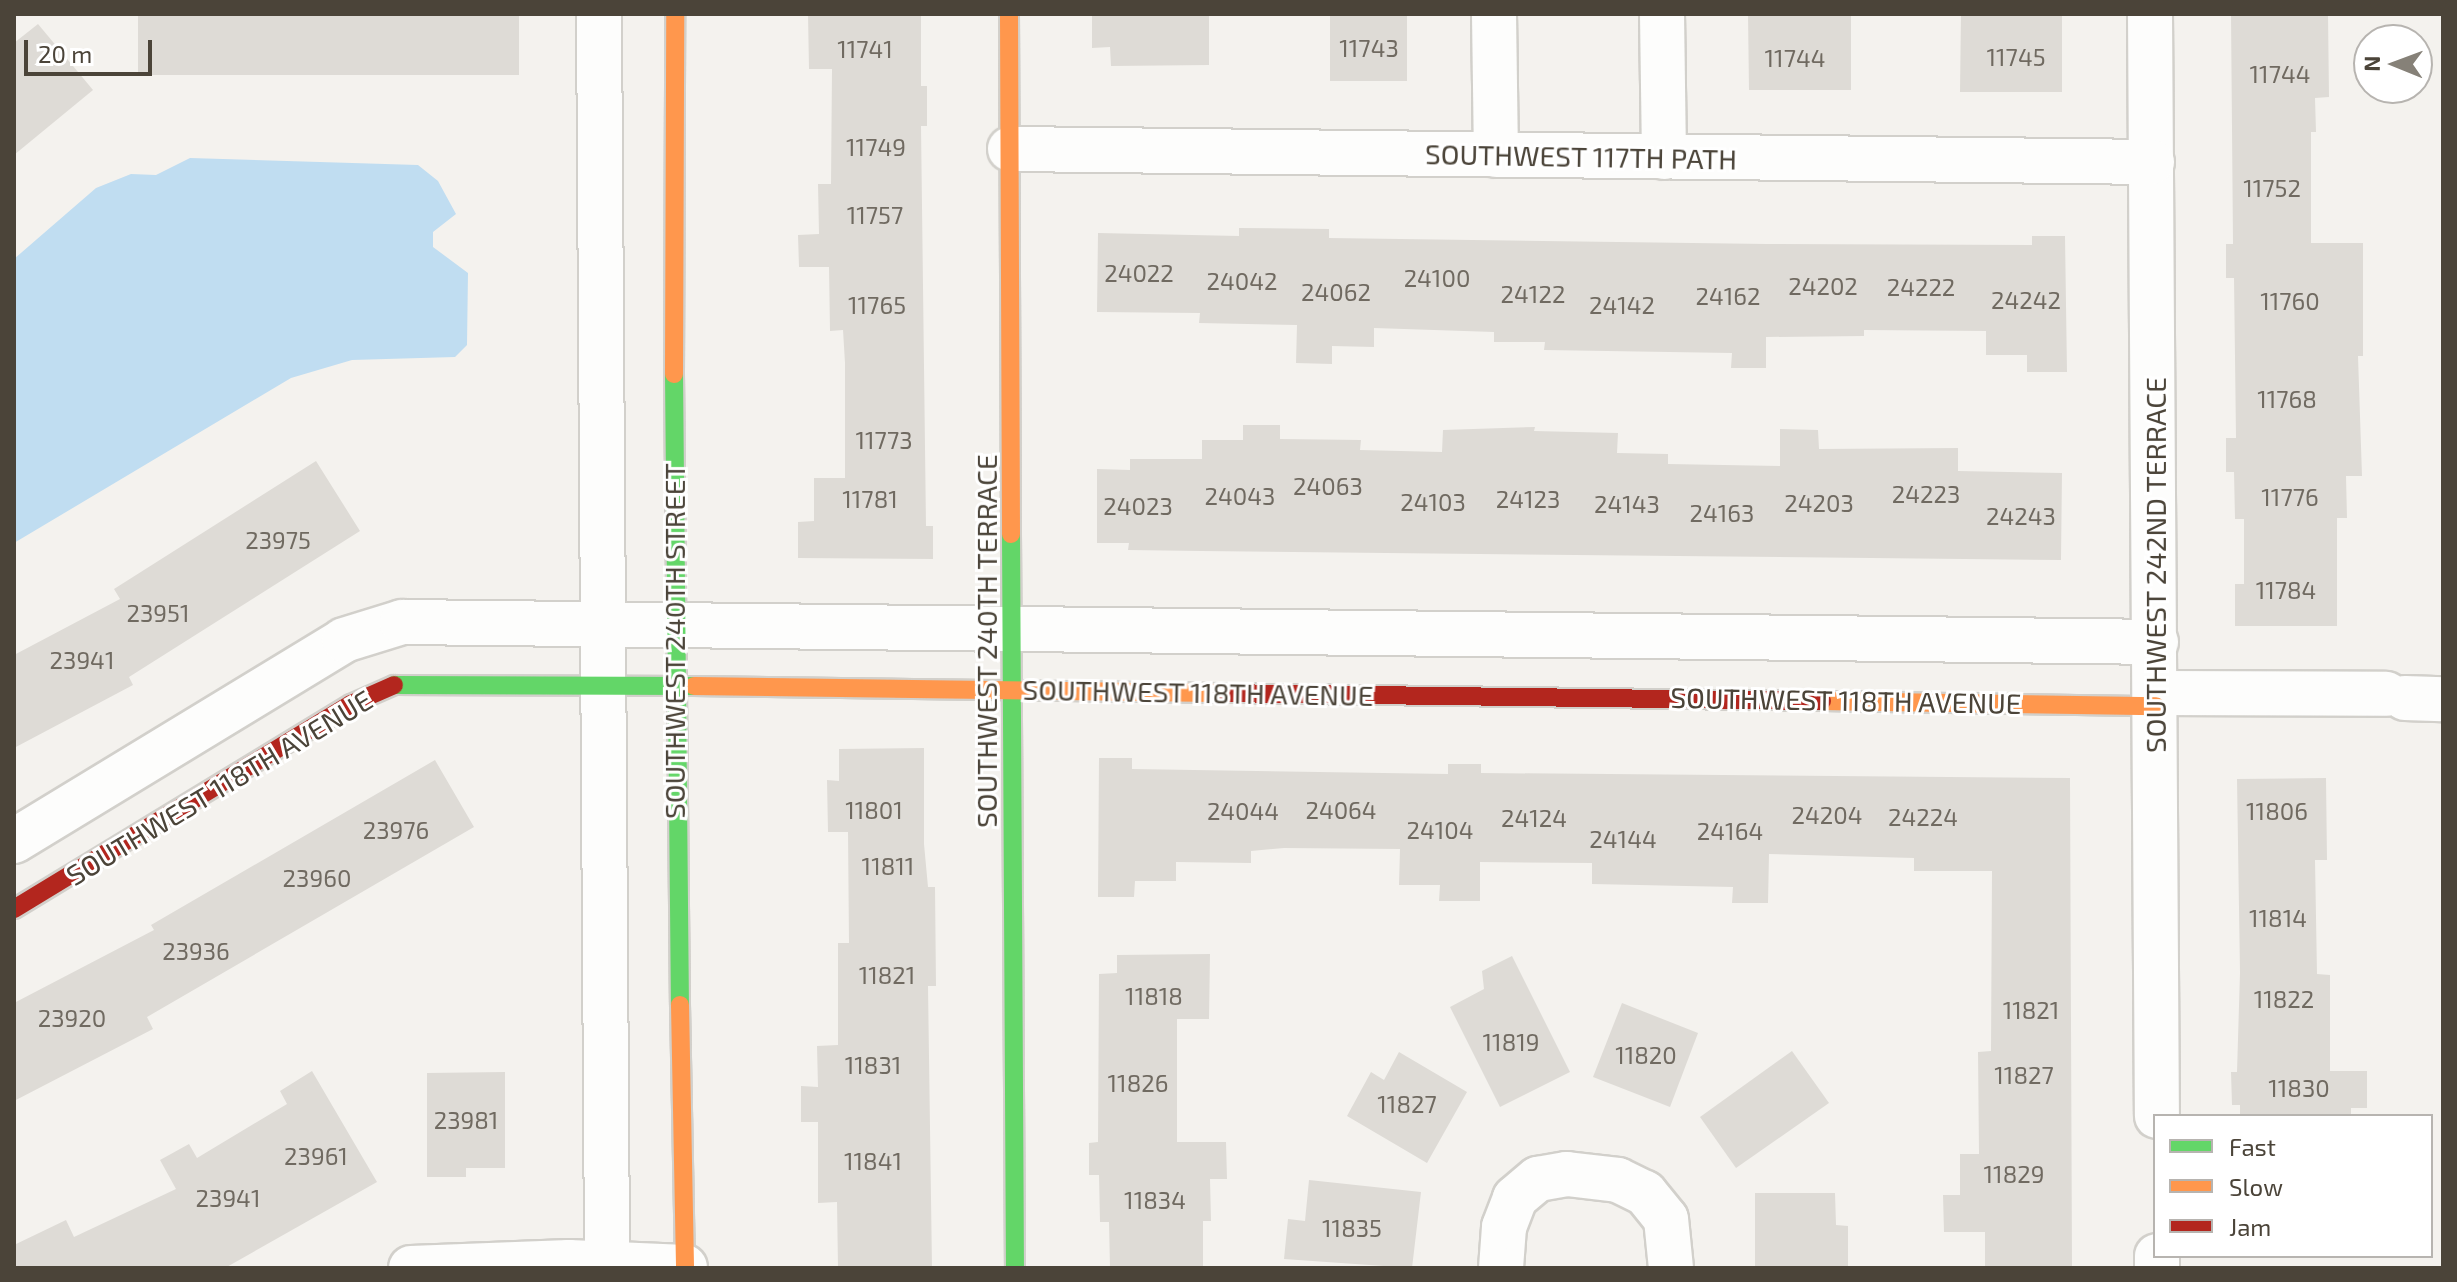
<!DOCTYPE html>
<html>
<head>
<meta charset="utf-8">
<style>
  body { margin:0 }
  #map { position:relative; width:2457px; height:1282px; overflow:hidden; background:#f4f2ee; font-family:"Exo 2",sans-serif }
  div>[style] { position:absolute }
  .water>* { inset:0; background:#c0ddf1 }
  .building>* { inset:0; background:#dedbd6 }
  .roads { filter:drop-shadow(2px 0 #d2d0cb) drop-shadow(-2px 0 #d2d0cb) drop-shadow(0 2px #d2d0cb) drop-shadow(0 -2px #d2d0cb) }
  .street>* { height:44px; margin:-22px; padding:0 22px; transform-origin:22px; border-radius:22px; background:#fdfdfc }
  .fast>* { height:18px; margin:-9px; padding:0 9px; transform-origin:9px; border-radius:9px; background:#63d668 }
  .slow>* { height:18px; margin:-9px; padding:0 9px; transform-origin:9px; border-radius:9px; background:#ff974d }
  .jam>* { height:18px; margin:-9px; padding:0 9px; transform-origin:9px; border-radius:9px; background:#b3261e }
  span { translate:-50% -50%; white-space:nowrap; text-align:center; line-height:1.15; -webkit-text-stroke:6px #fff; paint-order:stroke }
  .number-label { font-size:24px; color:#706a61 }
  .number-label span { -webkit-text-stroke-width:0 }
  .street-label { font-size:28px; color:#4b4439 }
  .frame { position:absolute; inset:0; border:16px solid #4b4439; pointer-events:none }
  .legend { position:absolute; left:2153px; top:1114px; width:280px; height:144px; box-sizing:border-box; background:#fff; border:2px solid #b7b4b0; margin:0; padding:10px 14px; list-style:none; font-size:24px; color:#4b4439 }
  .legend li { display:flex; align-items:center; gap:16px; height:40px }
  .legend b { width:40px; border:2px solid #b7b4b0 }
  .north { position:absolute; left:2353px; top:24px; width:80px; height:80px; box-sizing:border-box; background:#fff; border:2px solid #b7b4b0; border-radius:50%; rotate:271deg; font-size:22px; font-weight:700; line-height:32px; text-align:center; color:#4b4439 }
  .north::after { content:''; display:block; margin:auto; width:28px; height:36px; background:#868178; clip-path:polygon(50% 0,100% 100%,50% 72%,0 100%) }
  .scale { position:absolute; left:24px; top:40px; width:128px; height:36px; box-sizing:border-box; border:4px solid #4b4439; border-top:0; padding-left:10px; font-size:24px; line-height:28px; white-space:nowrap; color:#4b4439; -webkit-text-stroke:6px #fff; paint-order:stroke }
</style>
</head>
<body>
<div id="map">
  <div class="water">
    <div style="clip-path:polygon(190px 158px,418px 165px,438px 181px,456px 214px,433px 232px,433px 247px,468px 273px,467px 345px,455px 357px,352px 360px,291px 378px,14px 543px,14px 259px,96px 188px,131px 174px,156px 175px)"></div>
  </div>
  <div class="building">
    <div style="clip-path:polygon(138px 14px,519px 14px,519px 75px,138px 75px)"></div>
    <div style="clip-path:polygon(808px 14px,921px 14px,921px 86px,927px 86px,927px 126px,921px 126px,926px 526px,933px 526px,933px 559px,798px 558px,798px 522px,814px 521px,814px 478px,845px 478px,845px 363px,843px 330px,830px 331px,829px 267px,799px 267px,798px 235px,819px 234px,818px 184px,831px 184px,832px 69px,809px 69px)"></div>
    <div style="clip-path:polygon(1092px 14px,1209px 14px,1209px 65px,1111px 66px,1110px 47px,1092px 48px)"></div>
    <div style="clip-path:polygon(1330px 14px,1407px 14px,1407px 81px,1330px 81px)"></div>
    <div style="clip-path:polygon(1748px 14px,1851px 14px,1851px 90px,1749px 90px)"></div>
    <div style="clip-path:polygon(1961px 14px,2062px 14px,2062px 92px,1960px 92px)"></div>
    <div style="clip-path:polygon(2231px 14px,2328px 14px,2329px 97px,2315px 98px,2316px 132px,2311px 132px,2311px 243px,2363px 243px,2363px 356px,2358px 356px,2362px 476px,2346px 476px,2347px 518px,2337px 518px,2337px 626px,2235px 626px,2235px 584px,2244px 584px,2244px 519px,2235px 519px,2234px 472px,2226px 472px,2226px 438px,2236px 438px,2234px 278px,2226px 278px,2226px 244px,2233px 244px)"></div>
    <div style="clip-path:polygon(38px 24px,93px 90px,14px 155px,14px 43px)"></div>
    <div style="clip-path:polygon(1239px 228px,1329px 229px,1329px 238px,1767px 244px,2032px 245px,2032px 236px,2065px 236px,2067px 372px,2027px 372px,2027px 355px,1986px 355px,1986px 331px,1864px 330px,1864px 336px,1766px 337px,1766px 368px,1731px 368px,1732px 353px,1544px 350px,1545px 342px,1494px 342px,1494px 332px,1374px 328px,1374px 347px,1332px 346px,1332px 364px,1296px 363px,1297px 325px,1199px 323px,1200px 313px,1097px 312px,1098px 233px,1239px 236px)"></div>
    <div style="clip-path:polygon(1243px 425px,1280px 425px,1280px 439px,1361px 440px,1360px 450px,1442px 452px,1443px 430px,1535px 427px,1534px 431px,1618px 433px,1617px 453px,1668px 454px,1668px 464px,1780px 466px,1780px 429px,1818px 430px,1819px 449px,1958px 448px,1958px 471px,2062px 473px,2061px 560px,1201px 551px,1128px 550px,1129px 543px,1097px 543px,1097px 469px,1130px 470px,1130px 459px,1202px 459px,1202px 440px,1243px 440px)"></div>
    <div style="clip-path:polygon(316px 461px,360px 531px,129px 677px,133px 685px,14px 748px,14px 655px,120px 599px,114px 589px)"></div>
    <div style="clip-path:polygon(924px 748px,924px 844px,928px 887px,935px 887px,936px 986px,928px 986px,932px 1268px,838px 1268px,837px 1202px,818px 1203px,818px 1122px,801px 1122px,801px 1086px,818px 1087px,817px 1046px,838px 1045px,838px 943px,849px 943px,848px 832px,828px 832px,827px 780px,839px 781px,839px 749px)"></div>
    <div style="clip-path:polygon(1099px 758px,1132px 758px,1132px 769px,1448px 774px,1448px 764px,1481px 764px,1481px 773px,2070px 778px,2072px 1268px,1985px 1268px,1985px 1232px,1944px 1232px,1943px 1195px,1960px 1195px,1960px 1154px,1979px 1154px,1978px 1052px,1991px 1051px,1992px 871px,1914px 871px,1914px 858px,1769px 854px,1768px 903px,1732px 903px,1733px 887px,1592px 884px,1592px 863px,1480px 862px,1480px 901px,1439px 901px,1440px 885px,1399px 885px,1400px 849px,1284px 848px,1251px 851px,1251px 863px,1176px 862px,1176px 881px,1135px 881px,1134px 897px,1098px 897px)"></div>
    <div style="clip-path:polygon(435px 760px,474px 827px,147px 1017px,153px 1029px,14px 1101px,14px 1003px,154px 930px,151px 925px)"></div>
    <div style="clip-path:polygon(2326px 778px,2327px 860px,2315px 860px,2317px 974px,2330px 975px,2330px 1071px,2367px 1071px,2367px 1108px,2351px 1108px,2351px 1116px,2240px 1116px,2240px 1105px,2232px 1105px,2231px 1072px,2237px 1072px,2240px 973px,2237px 779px)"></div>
    <div style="clip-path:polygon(1210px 954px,1209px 1019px,1177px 1019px,1177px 1142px,1226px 1142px,1227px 1179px,1210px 1179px,1211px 1221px,1203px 1221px,1203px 1268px,1110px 1268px,1109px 1222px,1100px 1222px,1099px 1175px,1089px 1175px,1089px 1143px,1098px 1142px,1099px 974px,1117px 973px,1117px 955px)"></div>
    <div style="clip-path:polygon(1512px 956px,1570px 1072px,1500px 1107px,1450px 1007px,1484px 989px,1482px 971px)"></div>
    <div style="clip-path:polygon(1622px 1003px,1698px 1033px,1670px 1107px,1593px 1077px)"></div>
    <div style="clip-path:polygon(1792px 1051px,1829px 1103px,1736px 1168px,1700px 1117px)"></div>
    <div style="clip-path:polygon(1399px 1052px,1467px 1092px,1427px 1163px,1347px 1116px,1371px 1072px,1384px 1080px)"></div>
    <div style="clip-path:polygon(312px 1071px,377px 1182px,225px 1268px,14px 1268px,14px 1245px,66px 1220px,74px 1237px,176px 1189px,160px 1160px,189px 1144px,197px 1158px,287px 1104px,280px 1091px)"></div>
    <div style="clip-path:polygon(505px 1072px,505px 1168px,466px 1168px,466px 1177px,427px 1177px,427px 1073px)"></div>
    <div style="clip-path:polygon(1309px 1180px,1421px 1192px,1412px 1268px,1284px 1259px,1288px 1219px,1305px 1221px)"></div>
    <div style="clip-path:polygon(1755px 1193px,1835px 1193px,1836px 1225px,1848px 1226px,1848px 1268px,1755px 1268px)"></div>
  </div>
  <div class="roads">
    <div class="street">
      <div style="left:599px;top:14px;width:1254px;rotate:89.63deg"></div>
      <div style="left:1494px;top:14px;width:141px;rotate:89.2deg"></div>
      <div style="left:1662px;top:14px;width:143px;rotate:89.2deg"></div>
      <div style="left:2150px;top:14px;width:1102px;rotate:89.64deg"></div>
      <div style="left:1010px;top:149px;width:1142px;rotate:0.65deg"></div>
      <div style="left:2156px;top:693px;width:230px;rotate:0.2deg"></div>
      <div style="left:2405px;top:698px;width:38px;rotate:2deg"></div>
      <div style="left:14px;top:841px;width:386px;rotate:-31.3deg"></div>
      <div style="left:344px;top:640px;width:61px;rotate:-17.2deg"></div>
      <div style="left:402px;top:622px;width:1754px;rotate:0.65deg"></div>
      <div style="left:411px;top:1268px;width:158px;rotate:-2.2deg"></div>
      <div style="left:569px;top:1262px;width:116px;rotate:2.5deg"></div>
      <div style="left:1501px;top:1268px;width:41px;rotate:-85.8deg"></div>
      <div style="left:1504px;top:1227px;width:31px;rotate:-69deg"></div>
      <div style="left:1515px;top:1198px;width:30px;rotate:-40deg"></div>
      <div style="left:1538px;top:1179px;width:29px;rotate:-10deg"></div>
      <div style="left:1567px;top:1174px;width:51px;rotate:6.7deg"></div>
      <div style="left:1618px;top:1180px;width:30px;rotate:26deg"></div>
      <div style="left:1645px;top:1193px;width:33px;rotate:51deg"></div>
      <div style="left:1666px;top:1219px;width:49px;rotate:84.2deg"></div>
      <div style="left:2157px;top:1268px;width:12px;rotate:-90deg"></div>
    </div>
    <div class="fast">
      <div style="left:674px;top:374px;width:631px;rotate:89.46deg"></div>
      <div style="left:1011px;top:534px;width:734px;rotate:89.69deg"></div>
      <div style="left:394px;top:685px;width:300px;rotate:0.2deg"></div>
    </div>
    <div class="slow">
      <div style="left:1009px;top:14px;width:520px;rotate:89.78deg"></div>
      <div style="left:674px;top:374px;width:360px;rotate:-89.8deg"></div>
      <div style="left:694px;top:686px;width:523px;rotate:0.77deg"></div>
      <div style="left:1822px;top:701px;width:334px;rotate:0.9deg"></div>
      <div style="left:680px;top:1005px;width:263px;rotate:88.9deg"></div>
    </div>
    <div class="jam">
      <div style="left:1217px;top:693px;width:605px;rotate:0.76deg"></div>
      <div style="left:14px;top:909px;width:394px;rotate:-31.3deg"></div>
      <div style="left:351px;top:704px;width:47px;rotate:-23.8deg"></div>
    </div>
  </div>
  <div class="number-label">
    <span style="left:1369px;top:48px">11743</span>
    <span style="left:865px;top:49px">11741</span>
    <span style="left:2016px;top:57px">11745</span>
    <span style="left:1795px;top:58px">11744</span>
    <span style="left:2280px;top:74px">11744</span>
    <span style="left:876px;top:147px">11749</span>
    <span style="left:2272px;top:188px">11752</span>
    <span style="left:875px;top:215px">11757</span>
    <span style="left:1139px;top:273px">24022</span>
    <span style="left:1437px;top:278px">24100</span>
    <span style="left:1242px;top:281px">24042</span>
    <span style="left:1823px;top:286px">24202</span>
    <span style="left:1921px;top:287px">24222</span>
    <span style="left:1336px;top:292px">24062</span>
    <span style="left:1533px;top:294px">24122</span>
    <span style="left:1728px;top:296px">24162</span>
    <span style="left:2026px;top:300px">24242</span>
    <span style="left:2290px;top:301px">11760</span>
    <span style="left:877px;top:305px">11765</span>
    <span style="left:1622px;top:305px">24142</span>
    <span style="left:2287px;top:399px">11768</span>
    <span style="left:884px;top:440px">11773</span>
    <span style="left:1328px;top:486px">24063</span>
    <span style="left:1926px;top:494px">24223</span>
    <span style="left:1240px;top:496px">24043</span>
    <span style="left:2290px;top:497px">11776</span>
    <span style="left:870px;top:499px">11781</span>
    <span style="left:1528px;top:499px">24123</span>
    <span style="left:1433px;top:502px">24103</span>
    <span style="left:1819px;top:503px">24203</span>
    <span style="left:1627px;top:504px">24143</span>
    <span style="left:1138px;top:506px">24023</span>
    <span style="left:1722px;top:513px">24163</span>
    <span style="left:2021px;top:516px">24243</span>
    <span style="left:278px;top:540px">23975</span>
    <span style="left:2286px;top:590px">11784</span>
    <span style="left:158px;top:613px">23951</span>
    <span style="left:82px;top:660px">23941</span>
    <span style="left:874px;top:810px">11801</span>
    <span style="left:1341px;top:810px">24064</span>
    <span style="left:1243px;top:811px">24044</span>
    <span style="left:2277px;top:811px">11806</span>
    <span style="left:1827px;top:815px">24204</span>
    <span style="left:1923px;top:817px">24224</span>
    <span style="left:1534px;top:818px">24124</span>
    <span style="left:396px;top:830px">23976</span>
    <span style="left:1440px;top:830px">24104</span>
    <span style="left:1730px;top:831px">24164</span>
    <span style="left:1623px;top:839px">24144</span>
    <span style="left:888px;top:866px">11811</span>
    <span style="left:317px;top:878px">23960</span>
    <span style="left:2278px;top:918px">11814</span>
    <span style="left:196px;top:951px">23936</span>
    <span style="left:887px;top:975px">11821</span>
    <span style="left:1154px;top:996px">11818</span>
    <span style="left:2284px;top:999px">11822</span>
    <span style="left:2031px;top:1010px">11821</span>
    <span style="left:72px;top:1018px">23920</span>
    <span style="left:1511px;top:1042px">11819</span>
    <span style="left:1646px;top:1055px">11820</span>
    <span style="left:873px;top:1065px">11831</span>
    <span style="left:2024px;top:1075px">11827</span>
    <span style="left:1138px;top:1083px">11826</span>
    <span style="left:2299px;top:1088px">11830</span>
    <span style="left:1407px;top:1104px">11827</span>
    <span style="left:466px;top:1120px">23981</span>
    <span style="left:316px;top:1156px">23961</span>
    <span style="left:873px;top:1161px">11841</span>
    <span style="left:2014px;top:1174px">11829</span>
    <span style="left:228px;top:1198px">23941</span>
    <span style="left:1155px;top:1200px">11834</span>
    <span style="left:1352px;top:1228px">11835</span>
  </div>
  <div class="street-label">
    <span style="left:1581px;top:156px;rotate:1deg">SOUTHWEST 117TH PATH</span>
    <span style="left:2155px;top:565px;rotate:-90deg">SOUTHWEST 242ND TERRACE</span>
    <span style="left:674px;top:641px;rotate:-90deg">SOUTHWEST 240TH STREET</span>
    <span style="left:986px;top:641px;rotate:-90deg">SOUTHWEST 240TH TERRACE</span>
    <span style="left:1198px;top:692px;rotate:1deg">SOUTHWEST 118TH AVENUE</span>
    <span style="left:1846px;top:700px;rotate:1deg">SOUTHWEST 118TH AVENUE</span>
    <span style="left:219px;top:787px;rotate:-31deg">SOUTHWEST 118TH AVENUE</span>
  </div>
  <div class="frame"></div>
  <ul class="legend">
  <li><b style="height:10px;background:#63d668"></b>Fast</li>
  <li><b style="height:10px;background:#ff974d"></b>Slow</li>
  <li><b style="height:10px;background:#b3261e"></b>Jam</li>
  </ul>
  <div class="north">N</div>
  <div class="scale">20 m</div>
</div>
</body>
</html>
